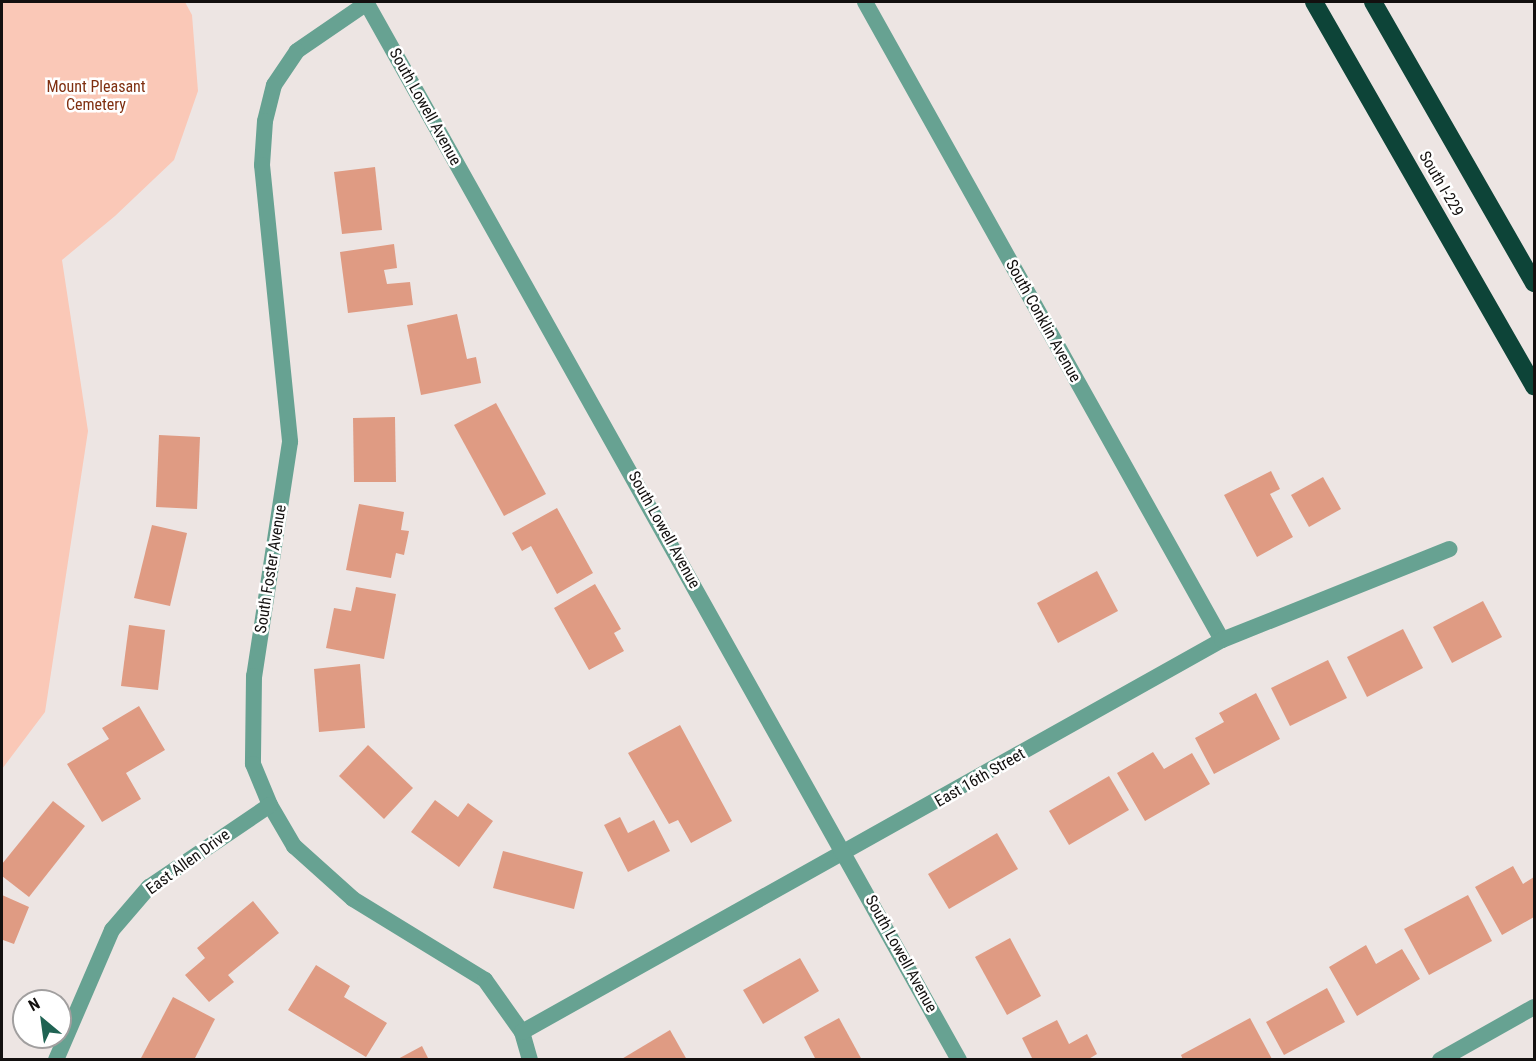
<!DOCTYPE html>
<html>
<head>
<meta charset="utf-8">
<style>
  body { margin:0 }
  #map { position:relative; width:1536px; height:1061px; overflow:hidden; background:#ede5e3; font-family:"Roboto Condensed",sans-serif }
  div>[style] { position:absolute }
  .green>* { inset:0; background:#fac8b7 }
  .building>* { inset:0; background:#df9b83 }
  .minor>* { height:16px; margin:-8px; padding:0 8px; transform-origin:8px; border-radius:8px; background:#67a292 }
  .tertiary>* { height:16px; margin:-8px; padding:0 8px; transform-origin:8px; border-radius:8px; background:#67a292 }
  .motorway>* { height:18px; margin:-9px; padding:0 9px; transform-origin:9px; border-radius:9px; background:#0d4438 }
  span { translate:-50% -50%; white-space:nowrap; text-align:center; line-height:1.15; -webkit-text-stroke:5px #fff; paint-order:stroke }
  .park-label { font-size:16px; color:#7f2f10 }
  .street-label { font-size:16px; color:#13100f }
  .frame { position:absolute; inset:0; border:3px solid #13100f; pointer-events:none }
  .north { position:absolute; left:12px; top:989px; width:60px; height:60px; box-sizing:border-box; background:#fff; border:2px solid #a19f9f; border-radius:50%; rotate:331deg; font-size:16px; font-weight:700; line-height:24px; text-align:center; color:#13100f }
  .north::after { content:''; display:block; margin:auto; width:21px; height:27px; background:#1f6353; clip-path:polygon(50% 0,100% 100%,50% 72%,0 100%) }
</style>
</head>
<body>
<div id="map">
  <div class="green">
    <div style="clip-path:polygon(2px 2px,185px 2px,192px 15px,198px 91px,174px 160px,115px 216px,62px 260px,88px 431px,45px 712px,2px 769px)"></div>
  </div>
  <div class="building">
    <div style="clip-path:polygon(375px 167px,382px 230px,342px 234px,334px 172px)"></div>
    <div style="clip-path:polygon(394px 244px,397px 268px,384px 270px,387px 284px,410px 282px,413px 305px,348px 313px,340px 252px)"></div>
    <div style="clip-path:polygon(457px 314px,467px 359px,476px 357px,481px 383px,421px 395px,407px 325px)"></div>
    <div style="clip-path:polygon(496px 403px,546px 494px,504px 516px,454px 425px)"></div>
    <div style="clip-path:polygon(395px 417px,396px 482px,354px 482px,353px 418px)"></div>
    <div style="clip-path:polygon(159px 435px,200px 437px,197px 509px,156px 507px)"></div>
    <div style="clip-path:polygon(1271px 471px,1280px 489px,1270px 494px,1293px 537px,1257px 557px,1224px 495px)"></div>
    <div style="clip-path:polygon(1323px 477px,1341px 509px,1309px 527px,1291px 495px)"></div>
    <div style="clip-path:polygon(359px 504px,404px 512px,401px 530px,409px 531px,404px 555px,396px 553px,391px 578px,346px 570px)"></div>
    <div style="clip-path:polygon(557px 508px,593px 573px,557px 594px,531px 546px,522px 551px,512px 533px)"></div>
    <div style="clip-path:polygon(152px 525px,187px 533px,170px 606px,134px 598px)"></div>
    <div style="clip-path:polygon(1097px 571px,1118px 611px,1058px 643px,1037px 603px)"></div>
    <div style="clip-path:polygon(595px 584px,621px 629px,614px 633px,624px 651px,589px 670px,554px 608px)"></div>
    <div style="clip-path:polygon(356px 587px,396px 594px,384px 659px,326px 648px,334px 608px,351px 611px)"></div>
    <div style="clip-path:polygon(1483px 601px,1502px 637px,1452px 663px,1433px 627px)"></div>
    <div style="clip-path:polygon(129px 625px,165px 630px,158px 690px,121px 686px)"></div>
    <div style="clip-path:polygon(1403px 629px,1423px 668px,1367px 697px,1347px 657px)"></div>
    <div style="clip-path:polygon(1328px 660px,1347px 698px,1290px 726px,1271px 688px)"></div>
    <div style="clip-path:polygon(360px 664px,365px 728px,319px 732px,314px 669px)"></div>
    <div style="clip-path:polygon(1256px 693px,1280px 739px,1214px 774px,1195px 738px,1224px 722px,1219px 713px)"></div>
    <div style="clip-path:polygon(139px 706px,165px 750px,126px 773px,141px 799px,102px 822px,67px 764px,109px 739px,102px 728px)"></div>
    <div style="clip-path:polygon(680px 725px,732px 821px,691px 843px,678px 820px,669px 824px,628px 753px)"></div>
    <div style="clip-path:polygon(368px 745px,413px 788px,384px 819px,339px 776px)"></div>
    <div style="clip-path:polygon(1153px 752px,1164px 769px,1192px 753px,1210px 784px,1145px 821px,1117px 773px)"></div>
    <div style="clip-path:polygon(1109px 776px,1129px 810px,1069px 845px,1049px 811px)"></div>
    <div style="clip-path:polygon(435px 800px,458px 817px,468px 803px,493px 821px,459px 867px,411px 832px)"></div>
    <div style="clip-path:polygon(53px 801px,85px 826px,29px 897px,2px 876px,2px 864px)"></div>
    <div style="clip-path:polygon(620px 817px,628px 833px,654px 820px,670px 851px,628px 872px,604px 825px)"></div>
    <div style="clip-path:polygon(997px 833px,1018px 869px,949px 909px,928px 874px)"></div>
    <div style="clip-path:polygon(503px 851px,583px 872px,574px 909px,493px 888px)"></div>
    <div style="clip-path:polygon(1513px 866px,1523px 884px,1534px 877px,1534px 917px,1502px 935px,1475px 887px)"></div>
    <div style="clip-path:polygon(2px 895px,29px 907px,14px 944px,3px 940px,2px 944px)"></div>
    <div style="clip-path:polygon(1468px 895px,1492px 941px,1429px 975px,1404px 929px)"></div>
    <div style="clip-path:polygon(253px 901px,279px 933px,228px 975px,234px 982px,209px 1002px,185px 975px,205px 958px,197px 948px)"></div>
    <div style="clip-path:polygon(1010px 938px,1041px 996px,1007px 1015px,975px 957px)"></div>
    <div style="clip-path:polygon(1366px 945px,1376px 964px,1402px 949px,1420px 979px,1357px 1016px,1329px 967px)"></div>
    <div style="clip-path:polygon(800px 958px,819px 991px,763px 1024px,743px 990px)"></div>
    <div style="clip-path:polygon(316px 965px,350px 986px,344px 997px,387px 1023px,366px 1057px,288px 1010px)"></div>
    <div style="clip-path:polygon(1327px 988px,1345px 1022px,1284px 1055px,1266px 1022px)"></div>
    <div style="clip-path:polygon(173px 997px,215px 1019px,194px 1060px,140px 1060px)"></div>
    <div style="clip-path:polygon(839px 1018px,862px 1060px,816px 1060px,804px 1037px)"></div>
    <div style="clip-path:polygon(1250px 1018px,1272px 1059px,1183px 1060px,1181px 1055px)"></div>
    <div style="clip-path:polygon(1057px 1020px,1069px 1044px,1087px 1034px,1097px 1054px,1087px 1060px,1033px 1060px,1022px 1038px)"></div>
    <div style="clip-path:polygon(670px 1030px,687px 1060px,620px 1060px)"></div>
    <div style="clip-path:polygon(422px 1046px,429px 1060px,396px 1060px)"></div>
  </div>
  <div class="minor">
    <div style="left:865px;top:2px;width:731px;rotate:60.77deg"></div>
    <div style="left:367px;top:3px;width:85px;rotate:145.6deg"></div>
    <div style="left:297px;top:51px;width:41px;rotate:124.1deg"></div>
    <div style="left:274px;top:85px;width:37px;rotate:104deg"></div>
    <div style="left:265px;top:121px;width:44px;rotate:93.9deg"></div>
    <div style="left:262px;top:165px;width:278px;rotate:84.2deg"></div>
    <div style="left:290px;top:442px;width:237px;rotate:98.7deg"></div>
    <div style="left:254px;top:676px;width:88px;rotate:90.7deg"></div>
    <div style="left:253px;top:764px;width:44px;rotate:67.5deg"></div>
    <div style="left:270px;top:805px;width:48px;rotate:59.7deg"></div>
    <div style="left:294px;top:846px;width:79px;rotate:41.9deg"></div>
    <div style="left:353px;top:899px;width:155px;rotate:31.5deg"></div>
    <div style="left:485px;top:980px;width:64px;rotate:54.6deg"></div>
    <div style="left:522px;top:1032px;width:29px;rotate:74deg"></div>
    <div style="left:522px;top:1032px;width:802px;rotate:-29.25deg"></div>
    <div style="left:1222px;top:640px;width:245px;rotate:-21.8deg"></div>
    <div style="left:56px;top:1060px;width:142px;rotate:-66.7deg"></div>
    <div style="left:112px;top:930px;width:57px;rotate:-49.3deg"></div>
    <div style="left:149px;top:887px;width:146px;rotate:-34.1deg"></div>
    <div style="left:1440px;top:1060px;width:108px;rotate:-29.4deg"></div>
  </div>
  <div class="tertiary">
    <div style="left:366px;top:2px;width:1213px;rotate:60.73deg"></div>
  </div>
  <div class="motorway">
    <div style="left:1314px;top:2px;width:443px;rotate:60.2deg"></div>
    <div style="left:1373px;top:2px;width:324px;rotate:60.2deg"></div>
  </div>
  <div class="park-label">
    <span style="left:96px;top:96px">Mount Pleasant<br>Cemetery</span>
  </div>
  <div class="street-label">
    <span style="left:425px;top:107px;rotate:61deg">South Lowell Avenue</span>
    <span style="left:1441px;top:184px;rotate:60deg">South I-229</span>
    <span style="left:1043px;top:321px;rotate:61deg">South Conklin Avenue</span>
    <span style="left:664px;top:530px;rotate:61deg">South Lowell Avenue</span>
    <span style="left:271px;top:569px;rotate:-81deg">South Foster Avenue</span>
    <span style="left:980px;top:778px;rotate:-30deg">East 16th Street</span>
    <span style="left:188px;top:862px;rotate:-36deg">East Allen Drive</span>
    <span style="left:901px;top:954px;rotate:61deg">South Lowell Avenue</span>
  </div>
  <div class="frame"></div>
  <div class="north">N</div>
</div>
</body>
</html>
